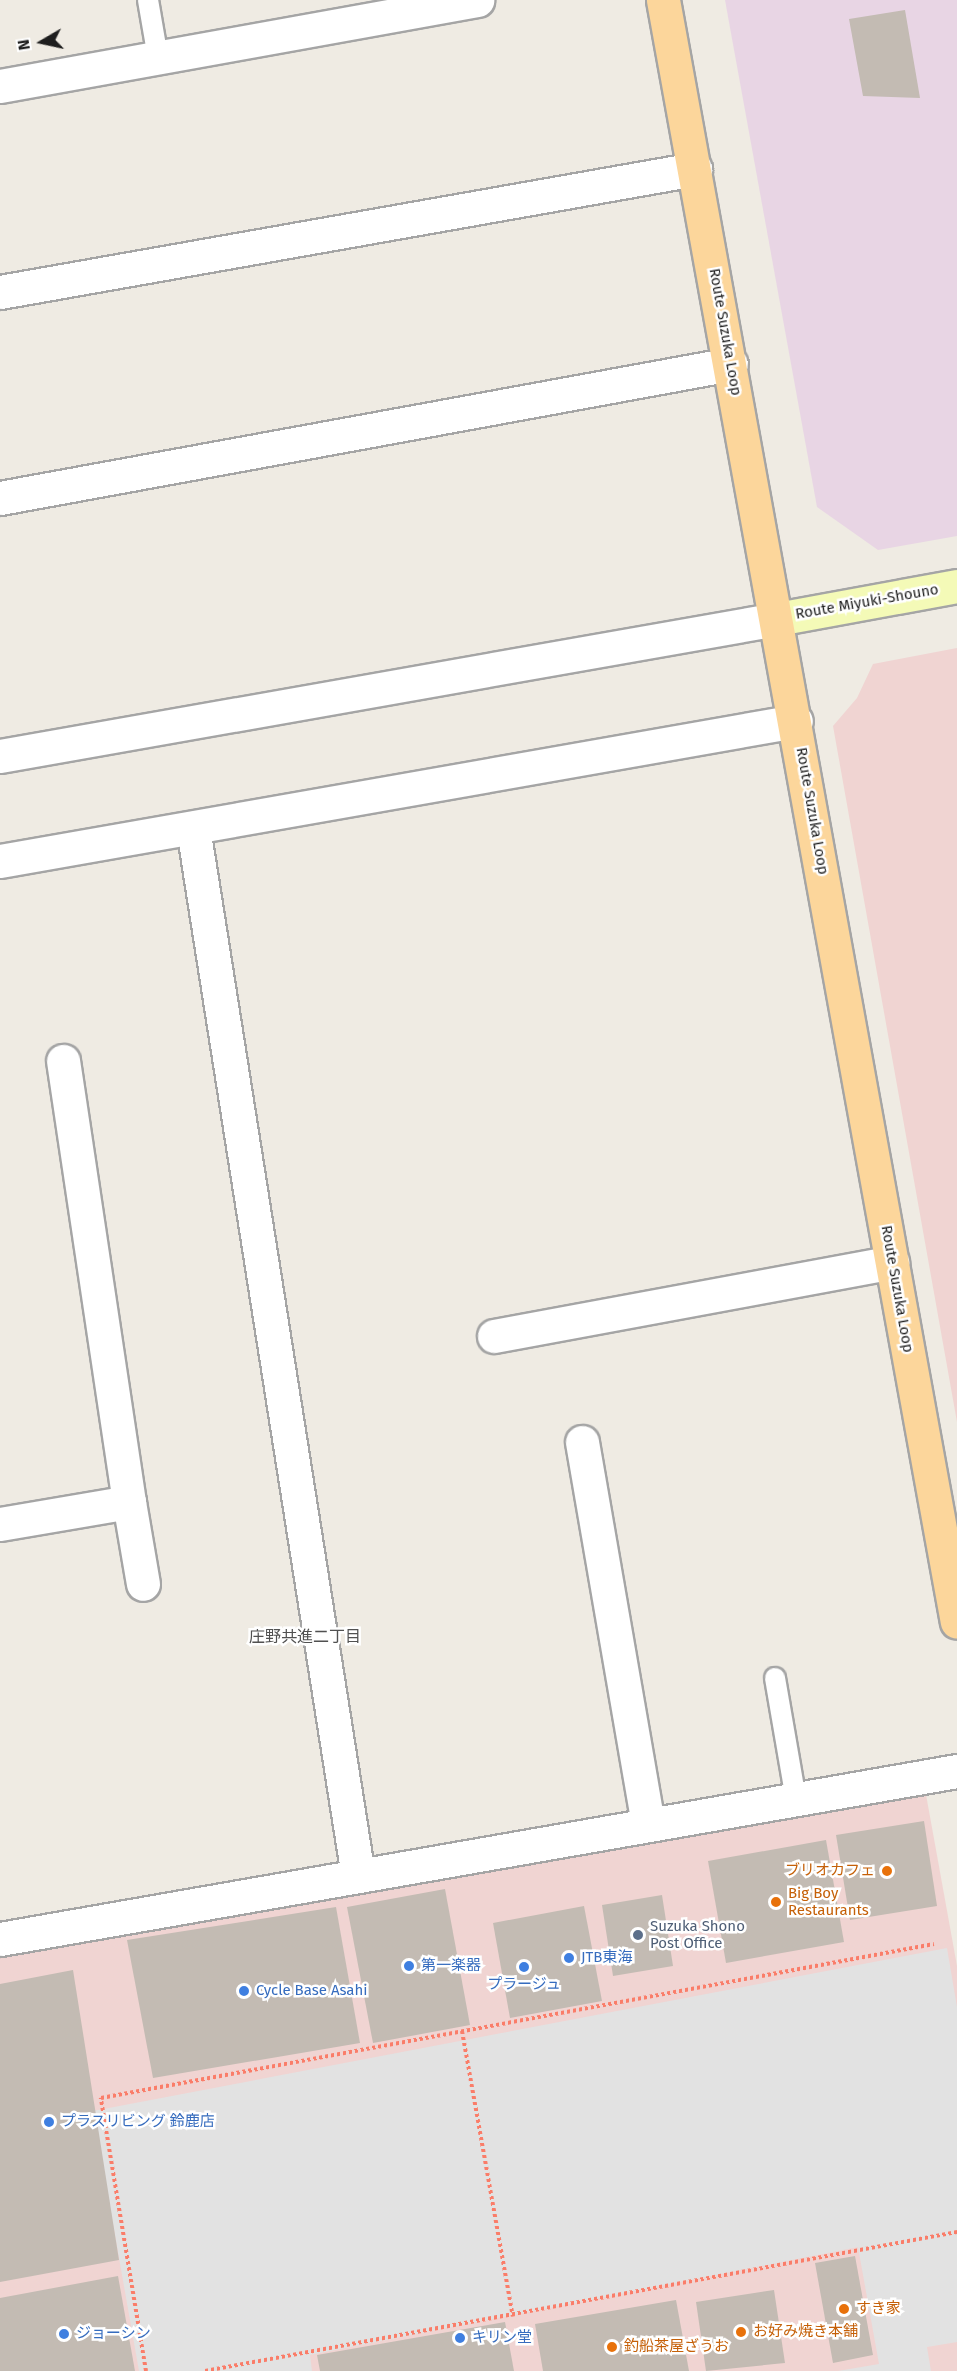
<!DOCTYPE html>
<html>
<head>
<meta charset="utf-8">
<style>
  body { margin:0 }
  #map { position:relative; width:957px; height:2371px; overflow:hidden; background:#efebe3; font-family:"Fira Sans","Noto Sans JP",sans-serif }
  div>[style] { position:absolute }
  .commercial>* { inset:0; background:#f0d4d2 }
  .industrial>* { inset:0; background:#e8d5e4 }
  .parking>* { inset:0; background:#e2e2e2 }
  .building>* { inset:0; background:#c3bbb3 }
  .path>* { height:4px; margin-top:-2px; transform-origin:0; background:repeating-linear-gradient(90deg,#fa7d69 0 3px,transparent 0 6px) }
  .roads { filter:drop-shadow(2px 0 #a5a5a5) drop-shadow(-2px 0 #a5a5a5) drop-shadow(0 2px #a5a5a5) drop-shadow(0 -2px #a5a5a5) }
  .service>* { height:20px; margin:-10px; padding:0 10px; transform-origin:10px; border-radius:10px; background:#fff }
  .minor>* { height:33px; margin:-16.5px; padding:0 16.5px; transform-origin:16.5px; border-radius:16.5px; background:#fff }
  .tertiary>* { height:33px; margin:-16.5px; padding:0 16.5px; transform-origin:16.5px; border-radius:16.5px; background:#fff }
  .secondary>* { height:33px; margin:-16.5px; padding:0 16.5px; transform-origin:16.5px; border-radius:16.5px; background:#f4fab7 }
  .primary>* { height:33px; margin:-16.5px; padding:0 16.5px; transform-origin:16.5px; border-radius:16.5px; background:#fcd69b }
  .dots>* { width:16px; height:16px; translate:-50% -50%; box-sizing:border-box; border:3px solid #fff; border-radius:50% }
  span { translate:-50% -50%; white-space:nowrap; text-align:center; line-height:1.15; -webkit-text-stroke:5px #fff; paint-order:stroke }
  .street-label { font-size:15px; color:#1e1e1e }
  .food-label { font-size:15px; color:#c56008 }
  .right { translate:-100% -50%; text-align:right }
  .left { translate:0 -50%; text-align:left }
  .service-label { font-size:15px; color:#4e5e75 }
  .shop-label { font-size:15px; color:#366cbe }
  .neighbourhood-label { font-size:16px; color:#515151 }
  .north { position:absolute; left:12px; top:12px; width:60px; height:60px; -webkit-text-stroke:4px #fff; paint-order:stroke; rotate:261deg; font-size:16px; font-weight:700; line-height:24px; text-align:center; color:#1e1e1e }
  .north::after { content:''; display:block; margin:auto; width:21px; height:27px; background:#1e1e1e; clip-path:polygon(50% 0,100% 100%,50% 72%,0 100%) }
</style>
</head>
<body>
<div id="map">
  <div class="commercial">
    <div style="clip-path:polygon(957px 648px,957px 1422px,833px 726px,857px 698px,873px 664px)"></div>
    <div style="clip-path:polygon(925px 1789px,957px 1966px,957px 2371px,0 2371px,0 1957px)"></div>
  </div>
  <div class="industrial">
    <div style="clip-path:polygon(725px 0,957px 0,957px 536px,878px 550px,817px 507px)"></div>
  </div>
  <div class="parking">
    <div style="clip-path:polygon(947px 1948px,957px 2007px,957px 2342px,927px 2347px,931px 2371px,838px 2371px,879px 2364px,858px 2247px,310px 2355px,312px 2371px,139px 2371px,93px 2111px)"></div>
  </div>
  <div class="building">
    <div style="clip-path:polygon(905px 10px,920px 98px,863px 96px,849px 19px)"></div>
    <div style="clip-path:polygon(924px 1821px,937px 1906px,850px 1920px,836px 1835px)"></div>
    <div style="clip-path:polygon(826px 1840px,844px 1942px,726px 1963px,708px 1861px)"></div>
    <div style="clip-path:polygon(445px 1889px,470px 2025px,373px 2043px,347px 1907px)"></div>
    <div style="clip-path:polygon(662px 1895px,673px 1966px,613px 1976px,602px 1905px)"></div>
    <div style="clip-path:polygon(584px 1906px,602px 2001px,510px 2018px,493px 1923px)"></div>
    <div style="clip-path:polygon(336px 1907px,360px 2043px,153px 2078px,127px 1940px)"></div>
    <div style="clip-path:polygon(73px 1970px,119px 2260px,0 2282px,0 1984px)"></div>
    <div style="clip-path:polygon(855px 2256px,873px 2355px,833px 2363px,815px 2263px)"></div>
    <div style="clip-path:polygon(118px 2276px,135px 2371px,0 2371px,0 2298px)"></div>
    <div style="clip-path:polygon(774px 2290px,785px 2363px,706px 2371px,696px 2302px)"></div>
    <div style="clip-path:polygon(676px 2300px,689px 2371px,543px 2371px,535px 2324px)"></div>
    <div style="clip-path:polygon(505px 2322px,514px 2371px,320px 2371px,317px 2355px)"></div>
  </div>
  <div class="path">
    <div style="left:462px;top:2031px;width:290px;rotate:79.9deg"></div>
    <div style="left:146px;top:2371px;width:277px;rotate:-99.4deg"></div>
    <div style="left:101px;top:2098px;width:847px;rotate:-10.47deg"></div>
    <div style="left:205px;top:2371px;width:765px;rotate:-10.47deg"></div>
  </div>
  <div class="roads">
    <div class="service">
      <div style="left:148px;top:0;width:59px;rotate:80.2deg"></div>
      <div style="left:775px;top:1678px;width:123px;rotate:80.2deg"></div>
    </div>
    <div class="minor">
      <div style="left:0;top:86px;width:485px;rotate:-10.2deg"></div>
      <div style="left:0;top:292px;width:706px;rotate:-10.04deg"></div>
      <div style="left:0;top:498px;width:743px;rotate:-10.39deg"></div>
      <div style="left:193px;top:828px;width:1061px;rotate:81.05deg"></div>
      <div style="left:0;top:861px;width:808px;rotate:-9.98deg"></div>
      <div style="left:494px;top:1336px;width:405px;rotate:-10.5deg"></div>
      <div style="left:582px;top:1442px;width:388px;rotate:80.2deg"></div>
      <div style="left:129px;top:1502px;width:83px;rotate:80.3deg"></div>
      <div style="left:0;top:1524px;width:131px;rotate:-9.7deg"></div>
      <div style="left:129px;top:1502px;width:446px;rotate:-98.5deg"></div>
      <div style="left:0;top:1939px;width:972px;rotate:-9.96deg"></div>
    </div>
    <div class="tertiary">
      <div style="left:0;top:756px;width:789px;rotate:-10deg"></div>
    </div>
    <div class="secondary">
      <div style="left:777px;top:619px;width:183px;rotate:-10.4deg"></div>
    </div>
    <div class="primary">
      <div style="left:663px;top:0;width:1648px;rotate:79.73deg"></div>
    </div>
  </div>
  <div class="dots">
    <div style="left:887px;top:1871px;background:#e8710a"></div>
    <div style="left:776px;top:1902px;background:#e8710a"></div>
    <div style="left:638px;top:1935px;background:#5c6f8a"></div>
    <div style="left:569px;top:1958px;background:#3f7fe0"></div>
    <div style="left:409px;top:1966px;background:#3f7fe0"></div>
    <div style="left:524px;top:1967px;background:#3f7fe0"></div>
    <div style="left:244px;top:1991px;background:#3f7fe0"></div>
    <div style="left:49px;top:2122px;background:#3f7fe0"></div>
    <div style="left:844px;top:2309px;background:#e8710a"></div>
    <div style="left:741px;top:2332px;background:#e8710a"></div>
    <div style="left:64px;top:2334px;background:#3f7fe0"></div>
    <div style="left:460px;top:2338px;background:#3f7fe0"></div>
    <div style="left:612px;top:2347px;background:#e8710a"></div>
  </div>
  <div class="street-label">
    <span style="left:725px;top:332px;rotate:80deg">Route Suzuka Loop</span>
    <span style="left:867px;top:602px;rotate:-10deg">Route Miyuki-Shouno</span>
    <span style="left:812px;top:811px;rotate:80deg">Route Suzuka Loop</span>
    <span style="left:897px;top:1289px;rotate:80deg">Route Suzuka Loop</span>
  </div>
  <div class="food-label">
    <span class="right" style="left:875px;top:1871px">ブリオカフェ</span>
    <span class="left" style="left:788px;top:1902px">Big Boy<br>Restaurants</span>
    <span class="left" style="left:856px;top:2309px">すき家</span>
    <span class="left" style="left:753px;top:2332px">お好み焼き本舗</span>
    <span class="left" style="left:624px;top:2347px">釣船茶屋ざうお</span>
  </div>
  <div class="service-label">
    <span class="left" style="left:650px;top:1935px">Suzuka Shono<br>Post Office</span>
  </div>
  <div class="shop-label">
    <span class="left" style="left:581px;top:1958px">JTB東海</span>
    <span class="left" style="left:421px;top:1966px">第一楽器</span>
    <span style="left:524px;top:1985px">プラージュ</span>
    <span class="left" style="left:256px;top:1991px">Cycle Base Asahi</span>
    <span class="left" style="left:61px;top:2122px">プラスリビング 鈴鹿店</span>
    <span class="left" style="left:76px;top:2334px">ジョーシン</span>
    <span class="left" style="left:472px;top:2338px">キリン堂</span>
  </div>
  <div class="neighbourhood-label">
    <span style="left:305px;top:1637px">庄野共進二丁目</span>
  </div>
  <div class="north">N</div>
</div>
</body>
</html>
